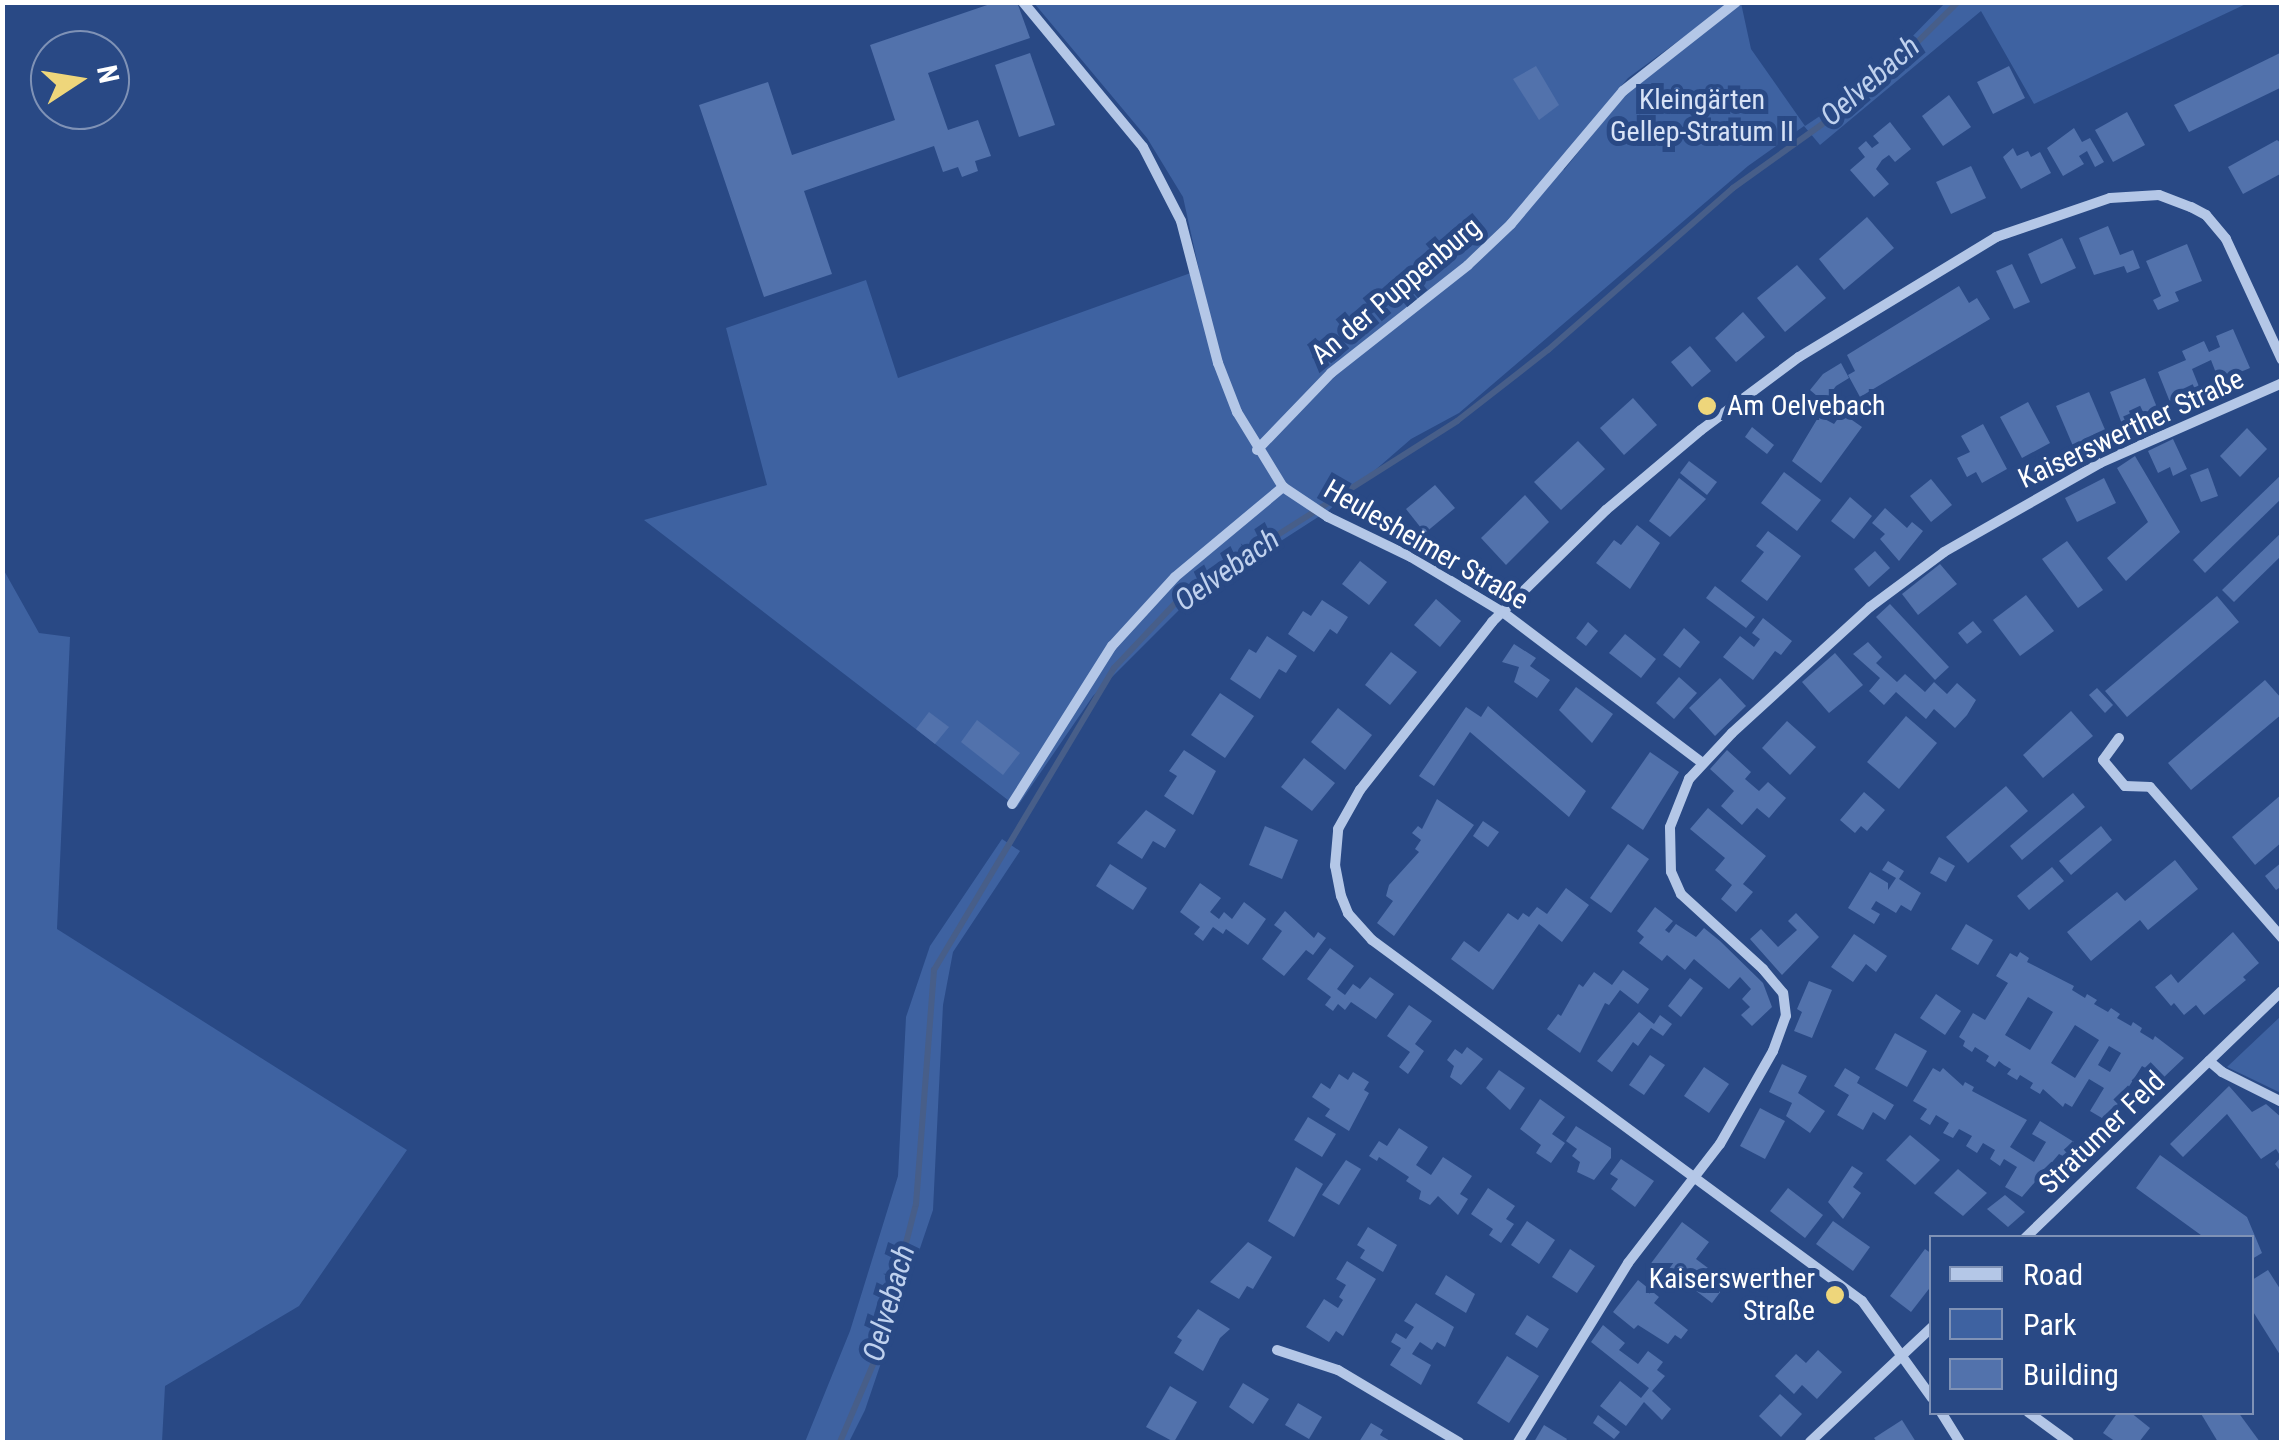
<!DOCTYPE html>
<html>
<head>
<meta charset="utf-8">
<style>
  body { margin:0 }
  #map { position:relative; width:2284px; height:1445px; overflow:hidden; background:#294985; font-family:"Roboto Condensed",sans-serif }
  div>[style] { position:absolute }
  .green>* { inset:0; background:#3e62a1 }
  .stream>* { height:6px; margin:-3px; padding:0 3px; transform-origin:3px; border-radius:3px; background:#475e89 }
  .building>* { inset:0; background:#5272ac }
  .minor>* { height:10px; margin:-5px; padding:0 5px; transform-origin:5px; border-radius:5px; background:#b4c7e7 }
  .dots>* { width:28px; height:28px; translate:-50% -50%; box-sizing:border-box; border:5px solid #294985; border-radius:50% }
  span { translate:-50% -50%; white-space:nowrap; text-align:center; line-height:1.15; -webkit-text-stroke:10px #294985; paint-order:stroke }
  .park-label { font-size:28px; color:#d7e2f6 }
  .street-label { font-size:28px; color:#fff }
  .poi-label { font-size:28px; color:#fff }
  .left { translate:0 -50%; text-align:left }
  .right { translate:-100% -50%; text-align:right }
  .water-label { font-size:30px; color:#bfd1ee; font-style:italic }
  .frame { position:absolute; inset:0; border:5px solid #fff; pointer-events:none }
  .legend { position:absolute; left:1929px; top:1235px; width:325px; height:180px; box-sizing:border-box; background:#294985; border:2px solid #7f92b6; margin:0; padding:12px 18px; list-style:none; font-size:30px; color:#fff }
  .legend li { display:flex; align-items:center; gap:20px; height:50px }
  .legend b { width:50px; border:2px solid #7f92b6 }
  .north { position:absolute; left:30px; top:30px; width:100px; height:100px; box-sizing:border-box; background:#294985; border:2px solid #7f92b6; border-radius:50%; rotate:78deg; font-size:28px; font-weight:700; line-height:40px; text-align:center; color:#fff }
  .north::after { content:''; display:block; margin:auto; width:35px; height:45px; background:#eed67b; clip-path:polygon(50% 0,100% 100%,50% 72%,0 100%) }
</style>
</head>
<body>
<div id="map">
  <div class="green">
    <div style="clip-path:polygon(1034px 3px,1730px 3px,1628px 78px,1559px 161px,1564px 170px,1622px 98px,1661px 60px,1741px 3px,1751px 49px,1805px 126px,1863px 87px,1945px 3px,2248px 3px,2034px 104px,1981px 11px,1820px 145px,1804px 126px,1748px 166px,1459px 413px,1411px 439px,1329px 510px,1189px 600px,1093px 696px,1017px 807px,644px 520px,767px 485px,726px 328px,866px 280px,898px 378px,1199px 270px,1183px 197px,1147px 138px)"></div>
    <div style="clip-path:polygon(2px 567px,39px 633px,70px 637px,57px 929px,407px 1150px,299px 1306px,165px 1386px,162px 1442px,3px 1442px)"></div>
    <div style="clip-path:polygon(1002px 839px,1020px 851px,953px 952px,943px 1005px,933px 1210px,865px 1410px,849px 1442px,805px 1442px,850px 1331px,898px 1176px,906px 1017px,930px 946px)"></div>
    <div style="clip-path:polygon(2281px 1016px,2281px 1093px,2227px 1067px)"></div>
  </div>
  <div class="stream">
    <div style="left:840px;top:1442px;width:97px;rotate:-66.9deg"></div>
    <div style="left:878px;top:1353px;width:154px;rotate:-75.7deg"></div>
    <div style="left:916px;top:1204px;width:235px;rotate:-85.6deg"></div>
    <div style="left:934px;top:970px;width:352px;rotate:-59.2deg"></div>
    <div style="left:1114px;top:668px;width:100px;rotate:-46.6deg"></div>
    <div style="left:1183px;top:595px;width:325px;rotate:-32.4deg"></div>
    <div style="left:1457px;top:421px;width:115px;rotate:-38deg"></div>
    <div style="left:1548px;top:350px;width:246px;rotate:-41.2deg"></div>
    <div style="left:1733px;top:188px;width:165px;rotate:-35.6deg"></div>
    <div style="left:1867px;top:92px;width:128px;rotate:-44.7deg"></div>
  </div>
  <div class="building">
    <div style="clip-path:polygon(996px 2px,1017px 2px,1030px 38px,928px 73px,948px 130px,978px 120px,991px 156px,975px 161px,978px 171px,962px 177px,958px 167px,943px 172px,934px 146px,804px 191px,832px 274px,764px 297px,699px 105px,768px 82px,792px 155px,895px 120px,870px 45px)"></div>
    <div style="clip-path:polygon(2282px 52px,2282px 87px,2189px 132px,2174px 105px)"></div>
    <div style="clip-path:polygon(1030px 53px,1055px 125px,1019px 137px,995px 65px)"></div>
    <div style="clip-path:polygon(1536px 66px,1559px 105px,1539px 120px,1513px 79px)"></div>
    <div style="clip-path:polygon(2009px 66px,2025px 98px,1993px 114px,1977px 82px)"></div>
    <div style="clip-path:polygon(1949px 95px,1971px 127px,1943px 146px,1922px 116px)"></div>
    <div style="clip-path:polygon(2127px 112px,2145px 145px,2113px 162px,2095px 130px)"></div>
    <div style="clip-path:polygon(1890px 122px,1911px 149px,1895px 162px,1889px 155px,1882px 160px,1876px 169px,1889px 184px,1874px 197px,1850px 170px,1865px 157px,1858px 148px,1866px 141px,1872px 148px,1879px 143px,1873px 136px)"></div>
    <div style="clip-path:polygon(2074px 128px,2082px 142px,2090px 138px,2104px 162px,2095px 167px,2087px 151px,2079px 156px,2084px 164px,2063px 176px,2047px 148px)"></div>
    <div style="clip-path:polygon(2277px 140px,2282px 144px,2282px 173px,2243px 194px,2228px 167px)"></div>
    <div style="clip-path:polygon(2013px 148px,2017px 156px,2028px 151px,2031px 157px,2040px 152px,2051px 173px,2021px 189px,2003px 157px)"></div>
    <div style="clip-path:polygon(1971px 166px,1986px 198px,1951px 214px,1936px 182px)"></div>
    <div style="clip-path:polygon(1867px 217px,1894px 248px,1844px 290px,1819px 259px)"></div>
    <div style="clip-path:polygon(2108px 226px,2120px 255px,2133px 250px,2140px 268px,2127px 273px,2124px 266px,2094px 275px,2079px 238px)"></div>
    <div style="clip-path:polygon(2062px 238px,2076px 268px,2041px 284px,2028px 254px)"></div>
    <div style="clip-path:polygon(2187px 244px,2202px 281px,2175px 292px,2179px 301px,2158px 310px,2153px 300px,2161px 296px,2146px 261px)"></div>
    <div style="clip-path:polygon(2012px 264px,2030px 302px,2014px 309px,1996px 271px)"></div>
    <div style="clip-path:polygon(1797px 265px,1826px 298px,1785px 332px,1757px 298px)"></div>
    <div style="clip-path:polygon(1959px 286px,1969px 303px,1977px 298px,1990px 319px,1860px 397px,1848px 375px,1855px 371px,1847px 355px)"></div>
    <div style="clip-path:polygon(1743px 312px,1765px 337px,1736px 362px,1715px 338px)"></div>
    <div style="clip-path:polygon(2233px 329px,2250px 368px,2219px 381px,2211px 360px,2192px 369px,2200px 389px,2170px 402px,2158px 372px,2186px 360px,2182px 351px,2204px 341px,2209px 352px,2220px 347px,2216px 336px)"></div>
    <div style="clip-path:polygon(1690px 346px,1711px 371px,1692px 387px,1671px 362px)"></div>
    <div style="clip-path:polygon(1841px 363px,1849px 378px,1836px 386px,1824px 402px,1810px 390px,1823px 374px)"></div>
    <div style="clip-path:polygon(2145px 378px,2158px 410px,2122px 424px,2110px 392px)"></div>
    <div style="clip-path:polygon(2089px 392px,2106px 432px,2073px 446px,2056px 406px)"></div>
    <div style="clip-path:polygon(1633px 398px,1657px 425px,1624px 455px,1600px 428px)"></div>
    <div style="clip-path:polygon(2028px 402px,2050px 443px,2022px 458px,2000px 417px)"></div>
    <div style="clip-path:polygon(1842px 413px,1862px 427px,1821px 483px,1792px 461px,1819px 416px,1834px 424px)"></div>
    <div style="clip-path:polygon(1983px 424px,2007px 469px,1982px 483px,1976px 472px,1967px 477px,1957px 458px,1970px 452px,1961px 436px)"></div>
    <div style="clip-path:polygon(1752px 427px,1774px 445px,1767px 454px,1745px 437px)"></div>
    <div style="clip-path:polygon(2247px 428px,2267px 449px,2240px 477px,2220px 456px)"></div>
    <div style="clip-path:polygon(2173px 439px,2187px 469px,2173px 476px,2170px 467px,2158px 473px,2148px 451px)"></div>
    <div style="clip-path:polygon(1578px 441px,1605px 469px,1561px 510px,1534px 482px)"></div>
    <div style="clip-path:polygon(2135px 456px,2180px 532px,2126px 581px,2107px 558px,2148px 522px,2117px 468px)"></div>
    <div style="clip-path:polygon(1689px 461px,1717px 482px,1707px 495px,1680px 473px)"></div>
    <div style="clip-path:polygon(2208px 468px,2218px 496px,2201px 502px,2190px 475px)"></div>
    <div style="clip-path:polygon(1784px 472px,1821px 500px,1797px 531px,1761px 503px)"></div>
    <div style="clip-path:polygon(2282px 474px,2282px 498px,2205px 573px,2193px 560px)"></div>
    <div style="clip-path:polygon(1679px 478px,1706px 499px,1670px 537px,1649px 521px)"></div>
    <div style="clip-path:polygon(2104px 478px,2116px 503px,2077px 522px,2065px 498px)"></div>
    <div style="clip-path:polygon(1931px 479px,1952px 505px,1931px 522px,1910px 496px)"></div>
    <div style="clip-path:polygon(1435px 485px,1455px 508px,1425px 533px,1406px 509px)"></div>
    <div style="clip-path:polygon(1525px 495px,1549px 522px,1506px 565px,1481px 538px)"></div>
    <div style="clip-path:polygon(1850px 497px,1872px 516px,1854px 539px,1831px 521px)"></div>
    <div style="clip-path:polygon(1885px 508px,1907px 528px,1912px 522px,1923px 531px,1899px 561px,1880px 539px,1885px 534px,1872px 523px)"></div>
    <div style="clip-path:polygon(1637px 525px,1660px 543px,1630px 589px,1596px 563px,1614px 540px,1621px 545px)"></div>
    <div style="clip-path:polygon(1768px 531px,1801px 556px,1767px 601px,1741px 581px,1764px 552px,1756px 546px)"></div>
    <div style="clip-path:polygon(2282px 532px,2282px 555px,2234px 602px,2222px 590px)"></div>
    <div style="clip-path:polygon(2067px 541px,2103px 590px,2078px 608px,2042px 559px)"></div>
    <div style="clip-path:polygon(1875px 551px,1890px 568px,1869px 587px,1854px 569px)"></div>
    <div style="clip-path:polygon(1360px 561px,1387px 582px,1369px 605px,1342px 584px)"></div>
    <div style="clip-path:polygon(1940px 564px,1957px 584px,1918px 615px,1902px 594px)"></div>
    <div style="clip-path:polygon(1715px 586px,1755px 617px,1746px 628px,1706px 598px)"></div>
    <div style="clip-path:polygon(2026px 595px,2054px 631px,2020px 656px,1993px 620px)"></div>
    <div style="clip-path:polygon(2217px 596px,2239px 622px,2127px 717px,2105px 691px)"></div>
    <div style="clip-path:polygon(1436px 599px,1461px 621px,1440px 647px,1414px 625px)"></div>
    <div style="clip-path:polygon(1322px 600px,1348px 617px,1337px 634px,1330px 629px,1314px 652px,1288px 634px,1303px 611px,1311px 616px)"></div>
    <div style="clip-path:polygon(1890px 604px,1949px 667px,1935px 680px,1876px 617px)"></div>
    <div style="clip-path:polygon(1763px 618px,1792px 641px,1781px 655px,1775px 651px,1753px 680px,1723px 657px,1740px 636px,1754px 647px,1760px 639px,1752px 633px)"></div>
    <div style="clip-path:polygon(1973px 621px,1982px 632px,1967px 644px,1958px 633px)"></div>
    <div style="clip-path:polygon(1588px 622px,1598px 631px,1586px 646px,1576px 638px)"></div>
    <div style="clip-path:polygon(1684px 628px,1700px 642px,1680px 668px,1663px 655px)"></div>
    <div style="clip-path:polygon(1625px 634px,1656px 659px,1641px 678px,1609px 653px)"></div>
    <div style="clip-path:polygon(1267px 636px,1297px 656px,1286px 673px,1279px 669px,1260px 699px,1230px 679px,1249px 649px,1256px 653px)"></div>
    <div style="clip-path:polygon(1868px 642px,1882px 657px,1876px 663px,1897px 682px,1905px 674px,1925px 692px,1934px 682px,1947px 694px,1957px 683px,1976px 700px,1967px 715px,1955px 728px,1934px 709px,1926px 719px,1896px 692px,1884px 705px,1869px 691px,1880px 678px,1853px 654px)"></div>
    <div style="clip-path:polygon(1514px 644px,1536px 658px,1530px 666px,1550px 680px,1537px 698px,1514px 682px,1519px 667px,1502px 662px)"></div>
    <div style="clip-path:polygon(1391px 652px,1417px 672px,1390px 705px,1365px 685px)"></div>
    <div style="clip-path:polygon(1835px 653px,1863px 685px,1829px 713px,1802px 682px)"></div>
    <div style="clip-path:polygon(1679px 677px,1697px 693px,1674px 719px,1656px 703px)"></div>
    <div style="clip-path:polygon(1720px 678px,1746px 706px,1715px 736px,1689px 708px)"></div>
    <div style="clip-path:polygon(2265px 680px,2282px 699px,2282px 714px,2191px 790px,2168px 763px)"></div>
    <div style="clip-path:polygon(1576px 687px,1613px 714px,1592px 743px,1559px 710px)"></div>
    <div style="clip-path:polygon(2097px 688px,2113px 705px,2105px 713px,2089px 695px)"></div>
    <div style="clip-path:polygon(1220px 693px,1254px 716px,1225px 758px,1191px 735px)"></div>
    <div style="clip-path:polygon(1488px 706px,1586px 791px,1569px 817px,1470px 732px,1434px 786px,1419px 776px,1466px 707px,1481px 717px)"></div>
    <div style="clip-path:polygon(1338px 708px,1372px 735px,1345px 770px,1311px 742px)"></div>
    <div style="clip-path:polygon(2071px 711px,2093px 736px,2043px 778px,2023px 755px)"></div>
    <div style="clip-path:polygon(929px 712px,949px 727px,935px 744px,916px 729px)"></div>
    <div style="clip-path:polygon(1906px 716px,1937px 743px,1899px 789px,1867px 762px)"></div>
    <div style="clip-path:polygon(977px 720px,1020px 753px,1003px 775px,961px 742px)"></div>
    <div style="clip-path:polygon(1787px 721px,1816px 747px,1790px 775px,1762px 748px)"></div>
    <div style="clip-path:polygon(1184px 750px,1216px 771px,1193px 815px,1164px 796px,1177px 776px,1169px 771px)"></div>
    <div style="clip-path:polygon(1727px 750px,1751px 772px,1745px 779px,1759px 791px,1768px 782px,1786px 798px,1769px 818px,1757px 808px,1742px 825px,1721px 806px,1734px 791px,1710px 769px)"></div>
    <div style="clip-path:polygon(1650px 752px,1679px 772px,1643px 830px,1611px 808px)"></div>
    <div style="clip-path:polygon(1304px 758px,1335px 783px,1312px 811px,1281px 787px)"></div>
    <div style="clip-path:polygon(2006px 786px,2028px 811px,1968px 863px,1946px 837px)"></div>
    <div style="clip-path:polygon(1864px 792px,1885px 810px,1867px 831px,1861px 826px,1855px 833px,1840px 820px)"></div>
    <div style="clip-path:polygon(2073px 793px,2085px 807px,2022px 860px,2010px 846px)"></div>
    <div style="clip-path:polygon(2282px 794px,2282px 842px,2255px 865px,2232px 837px)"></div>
    <div style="clip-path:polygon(1437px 799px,1474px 825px,1394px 936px,1377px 923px,1393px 901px,1386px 896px,1389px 885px,1419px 852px,1415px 849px,1421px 840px,1412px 833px,1418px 826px,1422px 829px)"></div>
    <div style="clip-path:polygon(1708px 808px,1766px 856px,1743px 884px,1753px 892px,1736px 912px,1721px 899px,1732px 885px,1715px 870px,1725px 858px,1690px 829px)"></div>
    <div style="clip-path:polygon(1146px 810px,1176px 830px,1165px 848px,1153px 841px,1142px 859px,1117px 843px)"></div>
    <div style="clip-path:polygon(1483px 821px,1499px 832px,1488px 847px,1473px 836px)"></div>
    <div style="clip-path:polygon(1265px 826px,1298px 840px,1282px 879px,1249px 865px)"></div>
    <div style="clip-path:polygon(2101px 826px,2112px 840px,2071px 875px,2059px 861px)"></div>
    <div style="clip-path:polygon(1628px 844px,1649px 859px,1611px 913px,1590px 898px)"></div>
    <div style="clip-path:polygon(1939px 857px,1955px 866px,1946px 882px,1930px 873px)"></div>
    <div style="clip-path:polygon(2175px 860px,2198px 889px,2148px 930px,2140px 920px,2091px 961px,2067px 932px,2117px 892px,2125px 901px)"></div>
    <div style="clip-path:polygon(1888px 861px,1904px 871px,1899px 879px,1921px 893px,1911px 911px,1901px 905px,1896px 913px,1876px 901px,1871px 909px,1880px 914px,1874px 924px,1848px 908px,1870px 872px,1888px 883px,1888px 890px,1896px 878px,1882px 870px)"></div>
    <div style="clip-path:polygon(2282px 862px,2282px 886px,2276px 890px,2265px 876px)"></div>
    <div style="clip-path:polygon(1110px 864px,1147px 888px,1133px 910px,1096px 886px)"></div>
    <div style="clip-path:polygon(2052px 867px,2064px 881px,2029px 910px,2017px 896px)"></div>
    <div style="clip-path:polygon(1200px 883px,1221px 898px,1210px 912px,1219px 919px,1224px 912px,1232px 919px,1244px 902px,1266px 919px,1248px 945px,1226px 929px,1223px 934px,1213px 927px,1203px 941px,1194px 934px,1200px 927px,1180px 912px)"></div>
    <div style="clip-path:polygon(1566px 888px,1589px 905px,1562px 942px,1539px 924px,1493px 990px,1451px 959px,1464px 941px,1479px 952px,1508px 913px,1518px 920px,1523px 913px,1529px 917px,1537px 907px,1547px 914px)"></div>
    <div style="clip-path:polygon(1655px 907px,1673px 921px,1665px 930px,1669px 933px,1676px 924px,1696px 937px,1704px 928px,1720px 941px,1763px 983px,1772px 1007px,1752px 1026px,1741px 1015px,1750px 1007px,1742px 999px,1751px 989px,1740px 977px,1729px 989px,1694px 959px,1685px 970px,1667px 955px,1662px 961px,1639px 943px,1644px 937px,1637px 931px)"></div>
    <div style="clip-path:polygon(1285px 911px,1314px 938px,1318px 932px,1326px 938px,1313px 955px,1306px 950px,1284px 976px,1262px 959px,1282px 931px,1274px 925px)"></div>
    <div style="clip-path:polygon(1796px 913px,1819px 937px,1782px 975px,1750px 939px,1761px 929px,1778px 947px,1797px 930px,1788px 921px)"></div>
    <div style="clip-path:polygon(1966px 924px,1993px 940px,1978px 965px,1951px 949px)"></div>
    <div style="clip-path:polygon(2233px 932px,2259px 963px,2243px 977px,2246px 980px,2204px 1015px,2196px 1005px,2184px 1015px,2174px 1003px,2171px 1006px,2155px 987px,2171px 974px,2178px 983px)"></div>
    <div style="clip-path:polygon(1854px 934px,1887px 956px,1876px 972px,1866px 964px,1853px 982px,1831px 967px)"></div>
    <div style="clip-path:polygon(1330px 948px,1354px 966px,1337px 989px,1345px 995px,1353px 984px,1360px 989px,1370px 977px,1394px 994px,1376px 1019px,1351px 1002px,1345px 1010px,1338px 1004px,1333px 1011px,1325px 1005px,1331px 997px,1307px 979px)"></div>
    <div style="clip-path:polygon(evenodd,2020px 952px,2029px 958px,2027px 962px,2074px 986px,2072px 990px,2085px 998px,2087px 994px,2097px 1000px,2094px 1004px,2108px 1012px,2111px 1008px,2120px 1014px,2117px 1018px,2131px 1026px,2133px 1022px,2142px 1028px,2140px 1032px,2153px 1040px,2155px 1036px,2184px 1058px,2163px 1078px,2142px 1066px,2107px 1121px,2090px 1111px,2104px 1088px,2089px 1079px,2072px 1107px,2065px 1103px,2063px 1107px,2043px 1089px,2040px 1094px,2030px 1088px,2033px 1083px,2020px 1075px,2017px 1080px,2007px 1074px,2011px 1069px,2004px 1065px,1999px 1061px,1995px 1067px,1986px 1061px,1989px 1056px,1975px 1047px,1972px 1052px,1963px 1046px,1965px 1041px,1959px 1037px,1973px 1013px,1985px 1020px,2008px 983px,1996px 976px,2010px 953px,2017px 957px,2020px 952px,2028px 997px,2053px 1012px,2030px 1050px,2005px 1035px,2028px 997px,2020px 952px,2075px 1025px,2099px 1040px,2075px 1078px,2051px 1063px,2075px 1025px,2020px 952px,2109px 1046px,2121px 1053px,2110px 1072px,2098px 1065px,2109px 1046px)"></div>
    <div style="clip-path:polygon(1623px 970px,1649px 989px,1638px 1004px,1620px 990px,1609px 1005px,1605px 1003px,1580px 1053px,1547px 1029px,1558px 1014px,1561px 1016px,1579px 984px,1583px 987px,1594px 972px,1612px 985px)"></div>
    <div style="clip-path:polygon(1690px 978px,1703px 988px,1681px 1017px,1668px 1006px)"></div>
    <div style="clip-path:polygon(1809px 981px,1832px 990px,1812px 1038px,1794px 1031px,1802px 1012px,1797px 1009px)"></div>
    <div style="clip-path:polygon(1936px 994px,1961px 1011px,1945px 1035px,1920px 1018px)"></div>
    <div style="clip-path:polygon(1409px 1005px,1432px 1021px,1415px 1044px,1424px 1051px,1408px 1074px,1399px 1067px,1410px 1052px,1387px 1036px)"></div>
    <div style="clip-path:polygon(1639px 1012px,1654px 1024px,1660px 1015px,1672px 1024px,1663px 1036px,1651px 1028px,1638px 1046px,1633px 1042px,1612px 1072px,1597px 1061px)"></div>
    <div style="clip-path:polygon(1895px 1033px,1927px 1051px,1907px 1087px,1875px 1069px)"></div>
    <div style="clip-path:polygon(1467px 1047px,1483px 1059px,1461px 1085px,1450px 1077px,1454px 1066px,1447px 1060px,1455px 1049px,1462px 1054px)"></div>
    <div style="clip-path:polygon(1650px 1055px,1665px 1065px,1644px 1095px,1629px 1085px)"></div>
    <div style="clip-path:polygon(1782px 1064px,1807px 1076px,1798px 1093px,1825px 1111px,1810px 1133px,1786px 1116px,1792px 1103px,1769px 1092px)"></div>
    <div style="clip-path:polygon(1704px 1067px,1729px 1084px,1709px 1113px,1684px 1096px)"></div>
    <div style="clip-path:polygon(1845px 1068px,1860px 1077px,1857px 1083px,1894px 1105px,1885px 1120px,1873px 1112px,1863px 1130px,1837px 1115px,1849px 1095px,1834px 1086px)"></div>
    <div style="clip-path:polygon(1933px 1068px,1940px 1072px,1943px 1068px,1963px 1086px,1965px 1082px,1974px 1087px,1972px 1091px,2027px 1120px,2010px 1147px,2034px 1162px,2046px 1142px,2032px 1134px,2040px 1121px,2074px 1142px,2065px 1157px,2059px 1154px,2022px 1197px,2005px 1187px,2017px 1167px,2004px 1159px,2000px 1166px,1990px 1159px,1995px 1150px,1983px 1143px,1977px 1153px,1966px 1146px,1972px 1136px,1959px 1129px,1953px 1138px,1943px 1133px,1949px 1123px,1936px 1115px,1930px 1125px,1920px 1119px,1927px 1109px,1913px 1101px)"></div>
    <div style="clip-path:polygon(1499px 1070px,1525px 1088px,1510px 1110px,1486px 1088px)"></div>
    <div style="clip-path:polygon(1353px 1072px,1369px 1082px,1364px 1090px,1369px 1093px,1349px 1131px,1325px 1116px,1330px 1109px,1312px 1097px,1321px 1083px,1330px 1089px,1339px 1074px,1348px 1080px)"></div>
    <div style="clip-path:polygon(2229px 1086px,2252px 1112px,2266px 1104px,2282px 1118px,2282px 1173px,2275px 1164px,2281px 1157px,2276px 1149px,2261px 1159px,2227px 1114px,2183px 1157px,2170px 1144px)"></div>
    <div style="clip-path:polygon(1540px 1099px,1565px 1117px,1552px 1134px,1565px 1143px,1551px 1163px,1536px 1153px,1541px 1145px,1520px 1129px)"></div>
    <div style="clip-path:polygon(1760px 1108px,1785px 1121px,1765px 1159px,1740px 1146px)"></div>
    <div style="clip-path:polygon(1308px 1117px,1336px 1134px,1322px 1157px,1294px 1140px)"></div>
    <div style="clip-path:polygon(1576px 1126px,1611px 1148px,1611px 1158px,1594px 1180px,1577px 1172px,1580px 1162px,1572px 1156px,1577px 1149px,1566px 1141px)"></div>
    <div style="clip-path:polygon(1399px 1128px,1428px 1147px,1416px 1165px,1431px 1175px,1443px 1157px,1472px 1176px,1460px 1194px,1468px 1199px,1458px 1215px,1438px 1196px,1430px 1205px,1419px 1199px,1421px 1191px,1406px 1181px,1409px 1177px,1379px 1157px,1377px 1161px,1369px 1156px,1379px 1141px,1387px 1146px)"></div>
    <div style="clip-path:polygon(1910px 1135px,1940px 1160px,1915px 1185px,1886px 1160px)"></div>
    <div style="clip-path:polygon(2160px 1155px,2247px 1217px,2262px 1253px,2252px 1259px,2252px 1238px,2205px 1238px,2136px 1188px)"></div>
    <div style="clip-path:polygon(1621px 1159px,1654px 1181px,1635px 1207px,1611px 1189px,1618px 1179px,1610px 1174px)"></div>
    <div style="clip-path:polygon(1346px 1160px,1361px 1169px,1339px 1205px,1322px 1195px)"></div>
    <div style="clip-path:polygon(1852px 1166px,1863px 1173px,1853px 1187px,1861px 1193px,1843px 1219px,1828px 1202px)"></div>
    <div style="clip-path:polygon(1296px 1167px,1323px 1184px,1294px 1237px,1268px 1221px)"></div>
    <div style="clip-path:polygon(1958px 1169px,1987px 1193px,1963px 1216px,1934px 1193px)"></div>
    <div style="clip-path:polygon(1488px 1188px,1515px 1206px,1506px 1219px,1514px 1224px,1501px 1243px,1489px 1235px,1493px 1229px,1471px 1214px)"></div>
    <div style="clip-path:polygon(1788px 1188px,1823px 1215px,1805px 1238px,1770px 1211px)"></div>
    <div style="clip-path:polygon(2005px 1195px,2025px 1212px,2008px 1227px,1987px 1209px)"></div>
    <div style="clip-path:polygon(1527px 1221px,1555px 1240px,1539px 1264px,1511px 1245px)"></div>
    <div style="clip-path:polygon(1833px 1221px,1870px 1247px,1853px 1271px,1816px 1244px)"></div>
    <div style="clip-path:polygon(1682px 1222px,1709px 1242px,1696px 1259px,1716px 1274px,1709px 1283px,1721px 1291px,1712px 1303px,1687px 1284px,1679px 1271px,1671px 1282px,1649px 1266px)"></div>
    <div style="clip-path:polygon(1368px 1227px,1397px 1245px,1383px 1272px,1360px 1258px,1365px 1250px,1357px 1245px)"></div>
    <div style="clip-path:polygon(1248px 1242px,1272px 1257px,1253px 1289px,1247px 1286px,1239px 1299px,1210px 1282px)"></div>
    <div style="clip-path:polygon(1570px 1249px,1595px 1266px,1577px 1293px,1552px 1277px)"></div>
    <div style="clip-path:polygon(1925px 1249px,1932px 1254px,1932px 1285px,1911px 1312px,1890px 1296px)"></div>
    <div style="clip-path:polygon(1347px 1261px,1376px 1279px,1343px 1336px,1336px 1331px,1329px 1342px,1306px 1327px,1324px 1299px,1338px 1308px,1343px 1300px,1339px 1297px,1346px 1285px,1336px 1279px)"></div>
    <div style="clip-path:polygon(2268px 1270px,2282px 1292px,2282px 1358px,2252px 1310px,2252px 1280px)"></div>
    <div style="clip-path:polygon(1446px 1275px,1475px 1294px,1466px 1313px,1435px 1294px)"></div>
    <div style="clip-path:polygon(1638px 1280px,1659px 1297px,1654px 1303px,1688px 1330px,1681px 1339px,1675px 1335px,1668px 1344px,1638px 1325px,1634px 1329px,1613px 1312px)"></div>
    <div style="clip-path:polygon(1416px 1303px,1454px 1327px,1445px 1347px,1437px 1342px,1432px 1350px,1420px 1342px,1412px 1354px,1431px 1365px,1421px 1385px,1390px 1365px,1401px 1348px,1391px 1342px,1396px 1333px,1406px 1339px,1414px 1327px,1404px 1321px)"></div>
    <div style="clip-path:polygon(1198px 1309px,1230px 1329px,1220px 1338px,1203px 1371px,1174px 1353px,1182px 1340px,1177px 1337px)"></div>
    <div style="clip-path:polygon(1527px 1315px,1549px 1329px,1537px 1348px,1515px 1334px)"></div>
    <div style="clip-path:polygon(1603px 1325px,1625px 1343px,1619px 1350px,1638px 1364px,1648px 1351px,1663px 1362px,1657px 1370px,1665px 1376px,1652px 1391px,1671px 1409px,1662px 1420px,1644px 1402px,1626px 1426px,1600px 1406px,1620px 1381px,1641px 1398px,1649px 1388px,1591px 1342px)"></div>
    <div style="clip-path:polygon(1818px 1350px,1842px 1372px,1817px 1399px,1802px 1385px,1794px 1394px,1775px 1376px,1796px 1354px,1806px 1363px)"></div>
    <div style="clip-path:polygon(1507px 1356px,1539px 1376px,1509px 1423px,1477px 1403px)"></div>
    <div style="clip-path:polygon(1243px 1383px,1269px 1399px,1253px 1424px,1229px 1407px)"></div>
    <div style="clip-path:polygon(1170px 1386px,1197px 1402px,1174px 1442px,1146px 1427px)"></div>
    <div style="clip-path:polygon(1780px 1394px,1802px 1414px,1781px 1437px,1759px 1416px)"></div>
    <div style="clip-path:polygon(1298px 1403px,1322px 1417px,1309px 1439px,1285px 1425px)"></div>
    <div style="clip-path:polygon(2118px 1412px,2130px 1412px,2150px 1428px,2139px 1442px,2116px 1442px,2103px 1433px)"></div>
    <div style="clip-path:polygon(2200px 1412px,2238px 1412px,2260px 1442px,2218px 1442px)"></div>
    <div style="clip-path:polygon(1598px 1415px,1620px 1432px,1614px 1439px,1593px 1423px)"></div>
    <div style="clip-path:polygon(1902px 1420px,1916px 1442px,1877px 1442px,1874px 1438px)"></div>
    <div style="clip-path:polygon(1371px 1423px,1383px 1430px,1380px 1435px,1392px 1442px,1359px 1442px)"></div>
    <div style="clip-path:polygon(1544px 1425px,1567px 1439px,1565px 1442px,1534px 1442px)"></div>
  </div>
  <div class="minor">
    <div style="left:1023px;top:2px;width:188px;rotate:50.4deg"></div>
    <div style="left:1143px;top:147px;width:83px;rotate:62.8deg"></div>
    <div style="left:1181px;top:221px;width:147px;rotate:75.4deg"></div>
    <div style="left:1218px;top:363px;width:53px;rotate:68.8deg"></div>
    <div style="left:1237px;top:412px;width:88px;rotate:58.5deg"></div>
    <div style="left:1283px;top:487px;width:54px;rotate:33.7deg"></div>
    <div style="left:1328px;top:517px;width:92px;rotate:25.7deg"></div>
    <div style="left:1411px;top:557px;width:109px;rotate:31.1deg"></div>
    <div style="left:1504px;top:613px;width:248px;rotate:37.1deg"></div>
    <div style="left:1257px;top:450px;width:107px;rotate:-46.1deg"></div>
    <div style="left:1331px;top:373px;width:174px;rotate:-38.2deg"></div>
    <div style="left:1468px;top:265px;width:59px;rotate:-43.6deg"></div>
    <div style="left:1511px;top:224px;width:174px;rotate:-49.9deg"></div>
    <div style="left:1623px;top:91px;width:144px;rotate:-38.2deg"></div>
    <div style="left:2119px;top:738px;width:27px;rotate:126deg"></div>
    <div style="left:2103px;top:760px;width:34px;rotate:50deg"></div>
    <div style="left:2125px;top:786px;width:25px;rotate:2deg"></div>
    <div style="left:2150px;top:787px;width:201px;rotate:48.8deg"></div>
    <div style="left:1012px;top:804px;width:187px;rotate:-57.7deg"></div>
    <div style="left:1112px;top:646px;width:93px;rotate:-47.6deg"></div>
    <div style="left:1175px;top:577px;width:141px;rotate:-39.8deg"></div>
    <div style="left:2209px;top:1061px;width:17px;rotate:40deg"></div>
    <div style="left:2222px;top:1072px;width:67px;rotate:26.6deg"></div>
    <div style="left:2025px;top:1238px;width:356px;rotate:-43.9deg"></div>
    <div style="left:1277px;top:1350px;width:64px;rotate:18.2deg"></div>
    <div style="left:1338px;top:1370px;width:141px;rotate:30.8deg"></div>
    <div style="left:1932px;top:1398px;width:120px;rotate:-125.8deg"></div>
    <div style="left:1862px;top:1301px;width:609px;rotate:-143.62deg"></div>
    <div style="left:1372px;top:940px;width:36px;rotate:-132deg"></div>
    <div style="left:1348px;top:913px;width:18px;rotate:-112deg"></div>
    <div style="left:1341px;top:896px;width:31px;rotate:-101deg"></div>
    <div style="left:1335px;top:866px;width:37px;rotate:-85deg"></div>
    <div style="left:1338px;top:829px;width:45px;rotate:-60.6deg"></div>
    <div style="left:1360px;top:790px;width:214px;rotate:-51.8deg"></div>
    <div style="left:1492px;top:622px;width:160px;rotate:-44.5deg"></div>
    <div style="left:1606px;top:510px;width:124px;rotate:-40.1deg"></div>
    <div style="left:1701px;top:430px;width:122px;rotate:-36.7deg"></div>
    <div style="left:1799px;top:357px;width:231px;rotate:-31.3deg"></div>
    <div style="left:1996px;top:237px;width:120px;rotate:-18.9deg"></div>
    <div style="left:2110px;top:198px;width:49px;rotate:-3.5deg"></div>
    <div style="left:2159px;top:195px;width:34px;rotate:21deg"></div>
    <div style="left:2191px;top:207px;width:17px;rotate:28deg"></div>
    <div style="left:2206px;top:215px;width:31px;rotate:50deg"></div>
    <div style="left:2226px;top:239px;width:133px;rotate:65.2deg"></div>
    <div style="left:1941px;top:1412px;width:36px;rotate:58deg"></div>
    <div style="left:2028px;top:1412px;width:51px;rotate:36.2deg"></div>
    <div style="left:1518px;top:1442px;width:210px;rotate:-58.4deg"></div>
    <div style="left:1628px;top:1263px;width:150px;rotate:-52.3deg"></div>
    <div style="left:1720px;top:1144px;width:107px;rotate:-60.3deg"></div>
    <div style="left:1773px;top:1051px;width:37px;rotate:-70deg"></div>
    <div style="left:1786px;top:1016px;width:23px;rotate:-97deg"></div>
    <div style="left:1783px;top:993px;width:31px;rotate:-130deg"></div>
    <div style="left:1763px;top:969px;width:111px;rotate:-137.6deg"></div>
    <div style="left:1681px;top:894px;width:24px;rotate:-114deg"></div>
    <div style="left:1671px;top:872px;width:45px;rotate:-91.3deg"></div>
    <div style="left:1670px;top:827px;width:52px;rotate:-68.4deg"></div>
    <div style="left:1689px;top:779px;width:63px;rotate:-46.9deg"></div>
    <div style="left:1732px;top:733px;width:187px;rotate:-42.4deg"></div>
    <div style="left:1870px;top:607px;width:92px;rotate:-36.6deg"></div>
    <div style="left:1944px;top:552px;width:180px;rotate:-29.7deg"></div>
    <div style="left:2100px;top:463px;width:199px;rotate:-23.7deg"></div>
    <div style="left:1810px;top:1442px;width:168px;rotate:-43.3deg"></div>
  </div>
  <div class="dots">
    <div style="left:1707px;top:406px;background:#eed67b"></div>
    <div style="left:1835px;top:1295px;background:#eed67b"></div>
  </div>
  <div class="park-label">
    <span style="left:1702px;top:116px">Kleingärten<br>Gellep-Stratum II</span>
  </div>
  <div class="street-label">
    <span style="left:1396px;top:291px;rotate:-40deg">An der Puppenburg</span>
    <span style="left:2131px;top:429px;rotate:-25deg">Kaiserswerther Straße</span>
    <span style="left:1426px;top:545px;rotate:30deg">Heulesheimer Straße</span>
    <span style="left:2102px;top:1133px;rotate:-44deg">Stratumer Feld</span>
  </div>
  <div class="poi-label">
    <span class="left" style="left:1727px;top:406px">Am Oelvebach</span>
    <span class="right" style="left:1815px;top:1295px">Kaiserswerther<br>Straße</span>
  </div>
  <div class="water-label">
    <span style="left:1870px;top:81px;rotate:-41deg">Oelvebach</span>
    <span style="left:1227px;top:570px;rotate:-35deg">Oelvebach</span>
    <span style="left:889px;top:1303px;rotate:-74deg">Oelvebach</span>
  </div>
  <div class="frame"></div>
  <ul class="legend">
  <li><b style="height:12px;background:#b4c7e7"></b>Road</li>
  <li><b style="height:28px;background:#3e62a1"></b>Park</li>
  <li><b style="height:28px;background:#5272ac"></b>Building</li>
  </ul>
  <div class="north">N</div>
</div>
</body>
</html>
